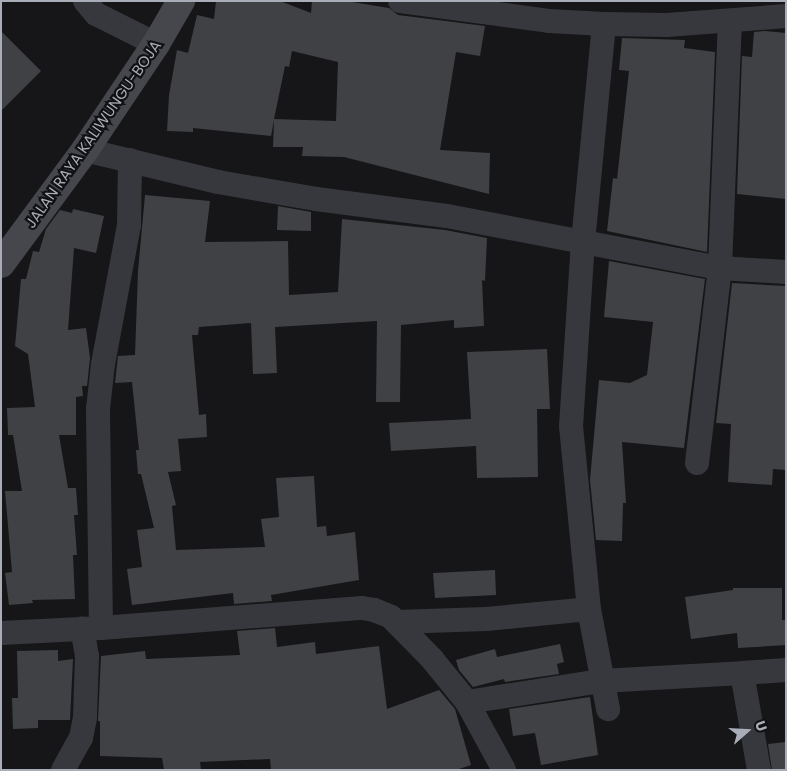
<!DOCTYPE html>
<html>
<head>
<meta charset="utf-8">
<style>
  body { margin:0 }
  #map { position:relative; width:787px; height:771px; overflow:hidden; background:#161618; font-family:Poppins,sans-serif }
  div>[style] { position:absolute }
  .building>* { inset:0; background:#404145 }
  .minor>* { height:24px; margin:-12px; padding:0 12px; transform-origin:12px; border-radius:12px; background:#37383d }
  .secondary>* { height:28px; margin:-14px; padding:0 14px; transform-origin:14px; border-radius:14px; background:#45474d }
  span { translate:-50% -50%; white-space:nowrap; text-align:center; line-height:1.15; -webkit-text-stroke:4.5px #111113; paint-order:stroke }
  .street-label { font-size:15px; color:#a8adb8 }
  .frame { position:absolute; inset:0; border:2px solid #a8adb8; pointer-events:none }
  .north { position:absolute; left:722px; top:706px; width:50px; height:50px; -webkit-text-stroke:4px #111113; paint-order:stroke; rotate:71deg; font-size:14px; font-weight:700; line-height:20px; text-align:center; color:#a8adb8 }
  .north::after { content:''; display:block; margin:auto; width:18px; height:22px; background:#a8adb8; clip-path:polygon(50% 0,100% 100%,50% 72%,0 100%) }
</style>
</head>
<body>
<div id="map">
  <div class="building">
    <div style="clip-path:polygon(evenodd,216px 1px,280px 1px,311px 13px,312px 1px,346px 1px,389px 8px,398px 15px,485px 26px,480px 56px,456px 52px,440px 150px,490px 153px,489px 194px,344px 157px,302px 156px,303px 147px,273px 147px,274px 120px,271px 136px,193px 128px,193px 132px,167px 131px,169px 95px,177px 50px,188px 53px,197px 15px,214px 19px,216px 1px,292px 51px,338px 62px,336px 121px,274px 119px,285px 66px,289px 67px,292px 51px)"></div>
    <div style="clip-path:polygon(1px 31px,41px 71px,1px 111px)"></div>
    <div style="clip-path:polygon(765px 31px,786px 33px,786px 199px,737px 194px,742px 56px,752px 57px,754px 32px)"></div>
    <div style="clip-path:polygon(622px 38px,685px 40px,684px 48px,715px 52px,707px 252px,607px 231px,613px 178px,617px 179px,629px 71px,619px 70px)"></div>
    <div style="clip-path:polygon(145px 195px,210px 201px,205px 242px,288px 241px,289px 295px,338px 292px,342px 219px,445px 230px,487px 238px,485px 281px,482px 280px,484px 326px,454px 328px,454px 320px,401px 325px,400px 402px,376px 402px,377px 321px,275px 327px,277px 373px,253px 374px,251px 323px,199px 327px,198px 335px,192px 335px,199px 415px,206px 414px,207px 437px,178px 439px,181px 471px,168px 472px,176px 505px,172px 506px,176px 550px,265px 547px,261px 519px,279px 517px,276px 478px,314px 476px,317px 527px,326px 526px,327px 536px,355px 532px,359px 580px,271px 595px,272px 601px,234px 604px,233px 593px,132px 605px,127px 569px,142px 567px,137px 530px,154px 528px,141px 474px,138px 474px,136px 450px,139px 450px,132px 382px,115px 383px,118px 356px,135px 355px,138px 271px)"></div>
    <div style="clip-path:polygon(278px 206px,311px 212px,311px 231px,277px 230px)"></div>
    <div style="clip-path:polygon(73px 209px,104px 216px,96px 253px,74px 248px,68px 330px,86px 328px,90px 358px,87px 386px,82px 386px,83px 396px,76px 397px,76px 435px,59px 435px,68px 488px,76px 488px,78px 515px,74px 515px,77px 555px,73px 555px,75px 599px,32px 600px,33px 603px,9px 605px,5px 573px,12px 572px,5px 491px,22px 491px,13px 435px,8px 435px,7px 408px,35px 407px,28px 354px,15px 346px,21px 279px,26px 279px,33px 251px,39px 252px,46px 229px,60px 210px,72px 213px)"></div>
    <div style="clip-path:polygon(609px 261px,705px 279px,684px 448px,622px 442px,626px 503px,623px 503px,622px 541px,596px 540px,590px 480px,599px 380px,630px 383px,647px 375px,653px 322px,604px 317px)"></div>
    <div style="clip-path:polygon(732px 283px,786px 286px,786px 470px,773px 469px,772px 485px,728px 482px,731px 424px,716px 423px)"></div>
    <div style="clip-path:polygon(547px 349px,550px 409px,537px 409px,538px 477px,477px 478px,476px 446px,391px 451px,389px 423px,471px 419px,467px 352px)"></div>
    <div style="clip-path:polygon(495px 570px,496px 595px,435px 598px,433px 573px)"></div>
    <div style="clip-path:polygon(733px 588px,782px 588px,782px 620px,786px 620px,786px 645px,738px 648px,737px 633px,691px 639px,685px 597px,733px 590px)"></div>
    <div style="clip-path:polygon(275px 628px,277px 647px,315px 642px,316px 654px,379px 646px,387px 709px,439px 690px,455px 709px,471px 765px,456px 770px,271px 770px,270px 759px,200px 762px,201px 770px,164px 770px,162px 758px,100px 756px,100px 721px,98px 721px,101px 656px,145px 651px,146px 659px,240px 655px,237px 631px)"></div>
    <div style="clip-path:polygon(560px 644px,564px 662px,557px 664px,559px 674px,505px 682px,504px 679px,473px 687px,459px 670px,456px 660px,495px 649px,497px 657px)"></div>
    <div style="clip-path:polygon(58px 650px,58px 661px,73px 659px,70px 720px,38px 720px,38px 728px,13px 729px,12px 698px,18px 698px,17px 651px)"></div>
    <div style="clip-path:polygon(590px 697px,598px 755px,541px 765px,535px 733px,513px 736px,509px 709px)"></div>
    <div style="clip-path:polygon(786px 742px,786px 770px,772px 770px,768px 744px)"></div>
  </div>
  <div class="minor">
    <div style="left:85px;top:1px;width:17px;rotate:50deg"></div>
    <div style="left:96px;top:14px;width:67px;rotate:26.6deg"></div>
    <div style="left:400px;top:1px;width:150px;rotate:7.6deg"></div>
    <div style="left:549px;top:21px;width:55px;rotate:3.1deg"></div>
    <div style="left:604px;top:24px;width:63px;rotate:0.9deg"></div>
    <div style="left:667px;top:25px;width:119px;rotate:-4.3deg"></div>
    <div style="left:604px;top:24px;width:218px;rotate:95.5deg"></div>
    <div style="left:583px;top:241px;width:185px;rotate:93.7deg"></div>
    <div style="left:571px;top:426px;width:184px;rotate:84.4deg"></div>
    <div style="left:589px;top:609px;width:102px;rotate:79.2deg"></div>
    <div style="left:85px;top:150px;width:137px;rotate:13.5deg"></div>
    <div style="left:218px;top:182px;width:99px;rotate:9.8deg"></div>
    <div style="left:316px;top:199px;width:132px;rotate:7.4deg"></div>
    <div style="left:447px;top:216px;width:278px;rotate:10.8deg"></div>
    <div style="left:720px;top:268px;width:66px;rotate:3.5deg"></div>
    <div style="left:697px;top:463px;width:196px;rotate:-83.3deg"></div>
    <div style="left:720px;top:268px;width:247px;rotate:-87.7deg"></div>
    <div style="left:396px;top:622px;width:90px;rotate:-1.9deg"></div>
    <div style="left:486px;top:619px;width:103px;rotate:-5.5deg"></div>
    <div style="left:101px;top:628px;width:219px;rotate:-90.8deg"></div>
    <div style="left:98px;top:409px;width:45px;rotate:-83.7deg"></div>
    <div style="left:103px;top:364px;width:141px;rotate:-79.4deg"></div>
    <div style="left:129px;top:225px;width:65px;rotate:-89.1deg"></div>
    <div style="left:1px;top:633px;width:100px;rotate:-2.9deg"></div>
    <div style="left:101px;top:628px;width:262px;rotate:-4.4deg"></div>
    <div style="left:362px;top:608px;width:12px;rotate:9deg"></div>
    <div style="left:374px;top:610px;width:18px;rotate:22deg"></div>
    <div style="left:391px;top:617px;width:59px;rotate:45.7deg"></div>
    <div style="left:432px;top:659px;width:55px;rotate:50.9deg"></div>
    <div style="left:467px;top:702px;width:77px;rotate:61.4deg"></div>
    <div style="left:467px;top:702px;width:136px;rotate:-8.9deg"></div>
    <div style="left:601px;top:681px;width:141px;rotate:-3.2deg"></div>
    <div style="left:63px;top:770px;width:37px;rotate:-61deg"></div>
    <div style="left:81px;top:738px;width:21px;rotate:-79deg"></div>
    <div style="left:85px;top:717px;width:61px;rotate:-88.1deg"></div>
    <div style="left:87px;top:656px;width:28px;rotate:-100deg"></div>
    <div style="left:759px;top:770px;width:98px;rotate:-99.9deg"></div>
    <div style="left:742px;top:673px;width:44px;rotate:-3.9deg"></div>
  </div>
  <div class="secondary">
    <div style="left:1px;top:264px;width:142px;rotate:-53.6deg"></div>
    <div style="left:85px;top:150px;width:128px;rotate:-56.2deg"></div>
    <div style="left:156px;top:44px;width:50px;rotate:-59.8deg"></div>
  </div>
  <div class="street-label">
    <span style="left:93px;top:134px;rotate:-55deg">JALAN RAYA KALIWUNGU-BOJA</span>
  </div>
  <div class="frame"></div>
  <div class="north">U</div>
</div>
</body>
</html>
